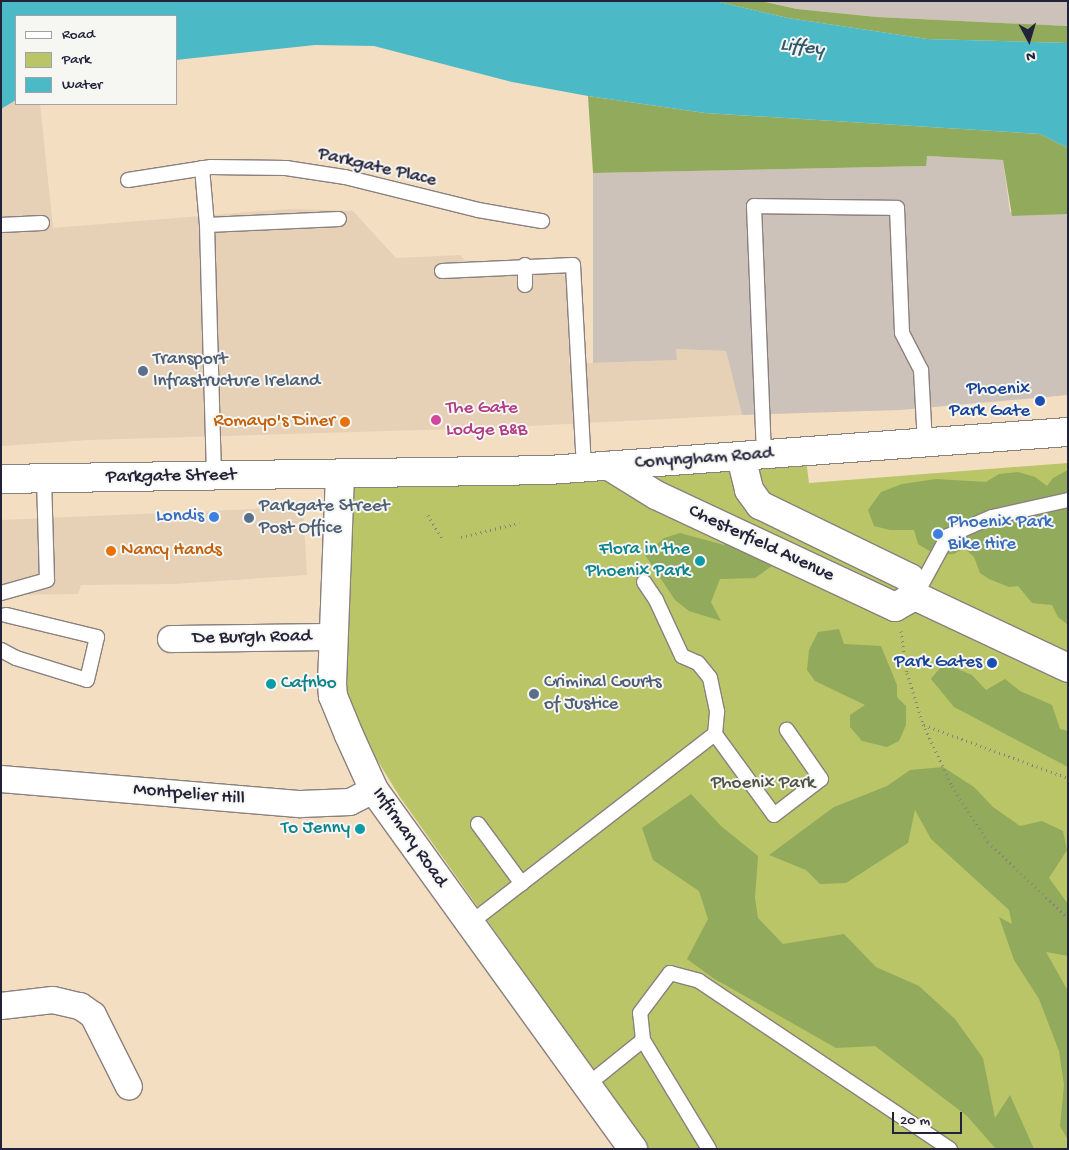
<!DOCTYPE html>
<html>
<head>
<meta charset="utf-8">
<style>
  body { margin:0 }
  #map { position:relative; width:1069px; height:1150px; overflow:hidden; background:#f3dec1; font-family:"Gochi Hand",sans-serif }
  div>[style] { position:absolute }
  .built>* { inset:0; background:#e6d0b6 }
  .industrial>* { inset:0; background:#ccc2b9 }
  .green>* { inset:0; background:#b9c567 }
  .forest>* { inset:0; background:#92aa5c }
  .water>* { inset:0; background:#4cb9c7 }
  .path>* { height:3px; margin-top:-1.5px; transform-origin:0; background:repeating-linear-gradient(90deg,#8a807e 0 1px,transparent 0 5px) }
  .roads { filter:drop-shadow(1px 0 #8a807e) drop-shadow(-1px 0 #8a807e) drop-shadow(0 1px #8a807e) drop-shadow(0 -1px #8a807e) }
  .service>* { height:14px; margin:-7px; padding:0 7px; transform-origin:7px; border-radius:7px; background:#fff }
  .minor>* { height:26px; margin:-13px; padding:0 13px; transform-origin:13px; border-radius:13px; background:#fff }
  .tertiary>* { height:28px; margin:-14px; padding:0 14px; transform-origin:14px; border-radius:14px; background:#fff }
  .secondary>* { height:28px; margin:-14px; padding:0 14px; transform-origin:14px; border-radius:14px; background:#fff }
  .dots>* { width:14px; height:14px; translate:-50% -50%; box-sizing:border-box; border:2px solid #f6f6f2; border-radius:50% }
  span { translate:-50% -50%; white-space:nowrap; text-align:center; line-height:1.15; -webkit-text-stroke:4px #f6f6f2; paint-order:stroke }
  .street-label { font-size:19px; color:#22223b }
  .service-label { font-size:19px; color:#4e5e75 }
  .left { translate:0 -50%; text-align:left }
  .transit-label { font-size:19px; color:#164399 }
  .right { translate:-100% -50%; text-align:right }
  .hotel-label { font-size:19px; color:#b23c85 }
  .food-label { font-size:19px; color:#c56008 }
  .shop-label { font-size:19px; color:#366cbe }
  .culture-label { font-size:19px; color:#0d838f }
  .park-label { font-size:19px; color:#4f5348 }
  .water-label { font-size:20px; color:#31576c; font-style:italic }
  .frame { position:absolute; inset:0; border:2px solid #22223b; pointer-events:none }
  .legend { position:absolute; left:15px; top:15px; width:162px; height:90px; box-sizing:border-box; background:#f6f6f2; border:1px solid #a1a1a9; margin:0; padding:6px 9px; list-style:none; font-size:15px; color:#22223b }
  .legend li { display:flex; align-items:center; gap:10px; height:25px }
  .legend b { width:25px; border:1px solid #a1a1a9 }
  .north { position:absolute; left:1004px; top:15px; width:50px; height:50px; -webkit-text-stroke:4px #f6f6f2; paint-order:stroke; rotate:174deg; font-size:14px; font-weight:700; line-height:20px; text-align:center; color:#22223b }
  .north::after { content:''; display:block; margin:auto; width:18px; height:22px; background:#22223b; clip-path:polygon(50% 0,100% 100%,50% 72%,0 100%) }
  .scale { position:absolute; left:892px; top:1112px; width:70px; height:22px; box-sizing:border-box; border:2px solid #22223b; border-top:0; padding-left:6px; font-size:15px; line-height:18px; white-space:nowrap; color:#22223b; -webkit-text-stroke:4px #f6f6f2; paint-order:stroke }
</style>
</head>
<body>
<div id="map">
  <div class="built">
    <div style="clip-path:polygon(16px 100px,16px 104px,40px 104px,53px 228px,288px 209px,353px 211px,396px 258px,460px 255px,478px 275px,561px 273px,569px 281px,569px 364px,677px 360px,676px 349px,726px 351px,742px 415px,488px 428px,88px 440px,1px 446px,1px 109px)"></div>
    <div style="clip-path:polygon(303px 507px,307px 575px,174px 584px,81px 585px,78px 594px,1px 595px,1px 520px)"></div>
  </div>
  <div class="industrial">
    <div style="clip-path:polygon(761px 1px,1068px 1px,1068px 26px,877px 17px,797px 9px)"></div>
    <div style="clip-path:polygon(926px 156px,1003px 160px,1010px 212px,1068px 211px,1068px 395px,900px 410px,742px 415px,726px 351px,676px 349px,677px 360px,593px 363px,593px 173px,926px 166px)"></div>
  </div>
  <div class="green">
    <div style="clip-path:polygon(805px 452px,809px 483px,1068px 463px,1068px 1149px,649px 1149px,400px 797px,358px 729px,333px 657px,340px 475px)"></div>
  </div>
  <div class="forest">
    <div style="clip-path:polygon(715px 1px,761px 1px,797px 9px,877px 17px,1068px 26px,1068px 43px,927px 39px,788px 18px)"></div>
    <div style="clip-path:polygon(588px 96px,705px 113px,1040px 134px,1068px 148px,1068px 214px,1012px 216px,1003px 160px,927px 156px,926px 166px,593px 173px)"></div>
    <div style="clip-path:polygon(1068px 470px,1068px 625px,1058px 617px,1052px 605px,1032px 603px,1018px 586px,1009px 587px,989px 579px,980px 573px,974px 557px,964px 548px,954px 554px,936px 555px,918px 544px,914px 530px,890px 530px,874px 526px,868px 510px,881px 492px,902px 484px,936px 479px,986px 482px,999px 474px,1018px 472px,1035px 477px,1047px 486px,1053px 478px)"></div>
    <div style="clip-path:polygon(680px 533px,724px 545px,739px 533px,779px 561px,755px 578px,720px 579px,711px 602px,721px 621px,689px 611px,675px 600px,645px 555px,664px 538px)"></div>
    <div style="clip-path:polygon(839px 629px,844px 644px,881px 646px,897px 685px,897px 697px,906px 706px,906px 725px,899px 741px,887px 747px,862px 741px,850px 727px,850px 715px,865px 705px,815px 681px,807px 670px,809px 650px,818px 632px)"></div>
    <div style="clip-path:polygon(944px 663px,972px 675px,986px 690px,1005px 679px,1020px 691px,1052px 705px,1060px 729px,1068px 731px,1068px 767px,954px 707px,931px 679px)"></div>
    <div style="clip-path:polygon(943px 767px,974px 787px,993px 807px,1020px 826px,1042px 821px,1063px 831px,1067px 850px,1049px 878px,1068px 904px,1068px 956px,1046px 952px,1068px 991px,1068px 1140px,1060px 1126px,1064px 1085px,1059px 1051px,1039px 999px,1014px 960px,999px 917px,1012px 924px,1009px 910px,931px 839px,915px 810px,908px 843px,846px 883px,820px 884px,806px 870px,769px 855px,834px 807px,887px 786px,910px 770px)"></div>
    <div style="clip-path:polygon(691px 794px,721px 826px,758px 856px,755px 898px,758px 918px,783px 944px,844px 934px,876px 967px,919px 986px,955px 1019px,983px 1058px,995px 1118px,1010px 1095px,1034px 1149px,996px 1149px,967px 1116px,875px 1046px,836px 1048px,713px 978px,687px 959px,708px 919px,699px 891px,653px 860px,642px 828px)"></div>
  </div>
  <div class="water">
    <div style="clip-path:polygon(1px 1px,715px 1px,788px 18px,927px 39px,1068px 43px,1068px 148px,1040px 134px,705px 113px,588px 96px,512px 82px,374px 46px,315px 45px,176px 60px,176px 16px,16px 16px,16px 100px,1px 109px)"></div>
  </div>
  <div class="path">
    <div style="left:428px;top:515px;width:27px;rotate:59deg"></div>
    <div style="left:461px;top:537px;width:60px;rotate:-13.6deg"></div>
    <div style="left:901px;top:631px;width:42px;rotate:81.9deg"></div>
    <div style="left:907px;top:673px;width:53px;rotate:72.6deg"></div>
    <div style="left:923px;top:724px;width:68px;rotate:64.9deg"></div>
    <div style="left:952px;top:786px;width:67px;rotate:57.3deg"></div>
    <div style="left:988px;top:842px;width:110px;rotate:43.5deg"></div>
    <div style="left:924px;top:725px;width:153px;rotate:20.2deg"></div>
  </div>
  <div class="roads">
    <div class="service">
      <div style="left:202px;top:168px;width:57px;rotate:85deg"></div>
      <div style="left:207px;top:225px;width:251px;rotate:88.4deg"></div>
      <div style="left:128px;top:180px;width:84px;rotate:-8.9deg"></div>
      <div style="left:211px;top:167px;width:75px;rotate:0.8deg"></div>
      <div style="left:286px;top:168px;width:60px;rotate:8.7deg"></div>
      <div style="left:345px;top:177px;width:137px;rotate:13.9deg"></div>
      <div style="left:478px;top:210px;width:65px;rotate:9.8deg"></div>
      <div style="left:1px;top:225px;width:41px;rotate:-2.8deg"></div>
      <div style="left:207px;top:225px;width:132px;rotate:-2.6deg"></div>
      <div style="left:525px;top:265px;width:20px;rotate:90deg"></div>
      <div style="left:442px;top:271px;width:131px;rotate:-2.6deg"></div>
      <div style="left:573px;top:265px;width:203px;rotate:86.9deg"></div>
      <div style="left:764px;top:455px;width:249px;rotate:-92.3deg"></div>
      <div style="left:754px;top:206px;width:143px;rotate:0.8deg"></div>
      <div style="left:897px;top:208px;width:125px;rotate:87.7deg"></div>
      <div style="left:902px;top:333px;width:42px;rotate:62.8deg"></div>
      <div style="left:921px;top:370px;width:74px;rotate:86.9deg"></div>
      <div style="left:644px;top:582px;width:22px;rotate:56deg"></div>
      <div style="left:656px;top:600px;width:62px;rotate:65.1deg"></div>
      <div style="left:682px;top:656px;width:17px;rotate:24deg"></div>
      <div style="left:698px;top:663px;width:19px;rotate:51deg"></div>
      <div style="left:710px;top:678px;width:35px;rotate:78deg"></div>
      <div style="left:717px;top:712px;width:22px;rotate:95deg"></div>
      <div style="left:1px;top:593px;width:48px;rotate:-15.8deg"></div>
      <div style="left:47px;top:580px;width:101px;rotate:-91.7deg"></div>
      <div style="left:917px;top:593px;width:65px;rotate:-61.5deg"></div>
      <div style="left:948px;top:536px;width:48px;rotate:-23.4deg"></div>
      <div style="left:992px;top:517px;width:78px;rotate:-12.6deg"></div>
      <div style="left:1px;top:650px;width:17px;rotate:28deg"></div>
      <div style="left:16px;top:658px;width:74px;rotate:17.2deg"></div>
      <div style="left:87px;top:680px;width:44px;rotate:-76.9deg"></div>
      <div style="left:97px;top:637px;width:94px;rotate:-166.4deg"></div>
      <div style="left:478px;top:824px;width:74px;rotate:53.7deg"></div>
      <div style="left:469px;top:924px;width:311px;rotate:-37.7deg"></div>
      <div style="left:715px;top:734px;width:100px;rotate:53.9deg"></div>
      <div style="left:774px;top:815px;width:59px;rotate:-37.5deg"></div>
      <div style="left:821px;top:779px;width:60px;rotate:-124.8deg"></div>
      <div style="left:586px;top:1086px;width:73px;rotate:-38.9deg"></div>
      <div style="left:709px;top:1149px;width:127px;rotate:-121.2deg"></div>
      <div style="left:643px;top:1040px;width:27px;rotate:-96deg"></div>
      <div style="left:640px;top:1013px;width:50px;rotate:-53.1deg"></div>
      <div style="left:670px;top:973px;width:30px;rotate:15deg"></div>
      <div style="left:699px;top:981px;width:302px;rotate:33.8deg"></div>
    </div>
    <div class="minor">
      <div style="left:171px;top:639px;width:163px;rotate:-0.7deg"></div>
      <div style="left:1px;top:779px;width:301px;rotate:4.8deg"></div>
      <div style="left:301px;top:804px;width:49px;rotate:-2.3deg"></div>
      <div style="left:350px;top:802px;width:27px;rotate:-27deg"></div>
      <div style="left:1px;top:1006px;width:52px;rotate:-6.6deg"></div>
      <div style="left:53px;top:1000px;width:28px;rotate:13deg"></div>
      <div style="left:80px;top:1006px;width:16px;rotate:35deg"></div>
      <div style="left:93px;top:1015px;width:80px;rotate:63.4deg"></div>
    </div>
    <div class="tertiary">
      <div style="left:741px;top:457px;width:34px;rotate:76deg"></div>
      <div style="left:749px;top:490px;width:19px;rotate:54deg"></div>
      <div style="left:760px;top:505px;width:167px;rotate:26deg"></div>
      <div style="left:910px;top:578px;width:19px;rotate:74deg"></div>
      <div style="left:915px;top:596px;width:169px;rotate:25.2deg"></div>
      <div style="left:609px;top:466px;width:55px;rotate:31.7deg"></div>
      <div style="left:656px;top:495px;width:264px;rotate:25.1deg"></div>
      <div style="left:895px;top:607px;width:23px;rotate:-29deg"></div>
    </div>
    <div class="secondary">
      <div style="left:340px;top:475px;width:208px;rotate:92.2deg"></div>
      <div style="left:332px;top:683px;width:13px;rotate:86deg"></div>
      <div style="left:333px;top:696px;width:42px;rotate:67.7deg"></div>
      <div style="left:349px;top:735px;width:60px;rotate:65.6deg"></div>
      <div style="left:374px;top:790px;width:443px;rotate:54.2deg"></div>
      <div style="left:1px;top:479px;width:548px;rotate:-0.94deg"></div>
      <div style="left:549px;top:470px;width:520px;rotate:-4.19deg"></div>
    </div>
  </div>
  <div class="dots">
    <div style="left:143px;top:371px;background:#5c6f8a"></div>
    <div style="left:1040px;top:401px;background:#1a4fb4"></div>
    <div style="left:436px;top:420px;background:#d1479c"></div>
    <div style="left:345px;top:422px;background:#e8710a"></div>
    <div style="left:214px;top:517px;background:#3f7fe0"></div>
    <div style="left:249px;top:518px;background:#5c6f8a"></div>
    <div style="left:938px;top:534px;background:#3f7fe0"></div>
    <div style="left:111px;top:551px;background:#e8710a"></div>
    <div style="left:700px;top:561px;background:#0f9aa8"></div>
    <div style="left:992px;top:663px;background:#1a4fb4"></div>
    <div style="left:271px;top:684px;background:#0f9aa8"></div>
    <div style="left:534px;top:694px;background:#5c6f8a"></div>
    <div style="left:360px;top:829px;background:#0f9aa8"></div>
  </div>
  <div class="street-label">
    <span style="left:377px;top:168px;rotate:13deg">Parkgate Place</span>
    <span style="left:704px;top:459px;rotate:-4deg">Conyngham Road</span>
    <span style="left:171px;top:477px;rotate:-1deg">Parkgate Street</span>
    <span style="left:761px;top:544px;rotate:25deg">Chesterfield Avenue</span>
    <span style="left:252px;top:638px;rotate:-1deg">De Burgh Road</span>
    <span style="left:189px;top:795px;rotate:5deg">Montpelier Hill</span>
    <span style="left:409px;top:838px;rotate:55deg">Infirmary Road</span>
  </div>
  <div class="service-label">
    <span class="left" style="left:153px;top:371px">Transport<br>Infrastructure Ireland</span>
    <span class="left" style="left:259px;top:518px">Parkgate Street<br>Post Office</span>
    <span class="left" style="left:544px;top:694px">Criminal Courts<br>of Justice</span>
  </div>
  <div class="transit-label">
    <span class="right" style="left:1030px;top:401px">Phoenix<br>Park Gate</span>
    <span class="right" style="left:982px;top:663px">Park Gates</span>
  </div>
  <div class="hotel-label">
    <span class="left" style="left:446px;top:420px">The Gate<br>Lodge B&amp;B</span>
  </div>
  <div class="food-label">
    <span class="right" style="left:335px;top:422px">Romayo's Diner</span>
    <span class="left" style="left:121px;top:551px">Nancy Hands</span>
  </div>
  <div class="shop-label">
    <span class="right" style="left:204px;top:517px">Londis</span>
    <span class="left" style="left:948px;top:534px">Phoenix Park<br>Bike Hire</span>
  </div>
  <div class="culture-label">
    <span class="right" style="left:690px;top:561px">Flora in the<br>Phoenix Park</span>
    <span class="left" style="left:281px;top:684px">Cafnbo</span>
    <span class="right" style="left:350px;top:829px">To Jenny</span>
  </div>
  <div class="park-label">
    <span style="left:763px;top:784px">Phoenix Park</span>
  </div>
  <div class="water-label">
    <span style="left:802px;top:48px;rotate:7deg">Liffey</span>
  </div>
  <div class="frame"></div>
  <ul class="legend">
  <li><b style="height:6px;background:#fff"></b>Road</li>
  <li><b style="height:14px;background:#b9c567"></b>Park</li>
  <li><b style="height:14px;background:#4cb9c7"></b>Water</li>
  </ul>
  <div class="north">N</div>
  <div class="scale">20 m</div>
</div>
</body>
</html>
